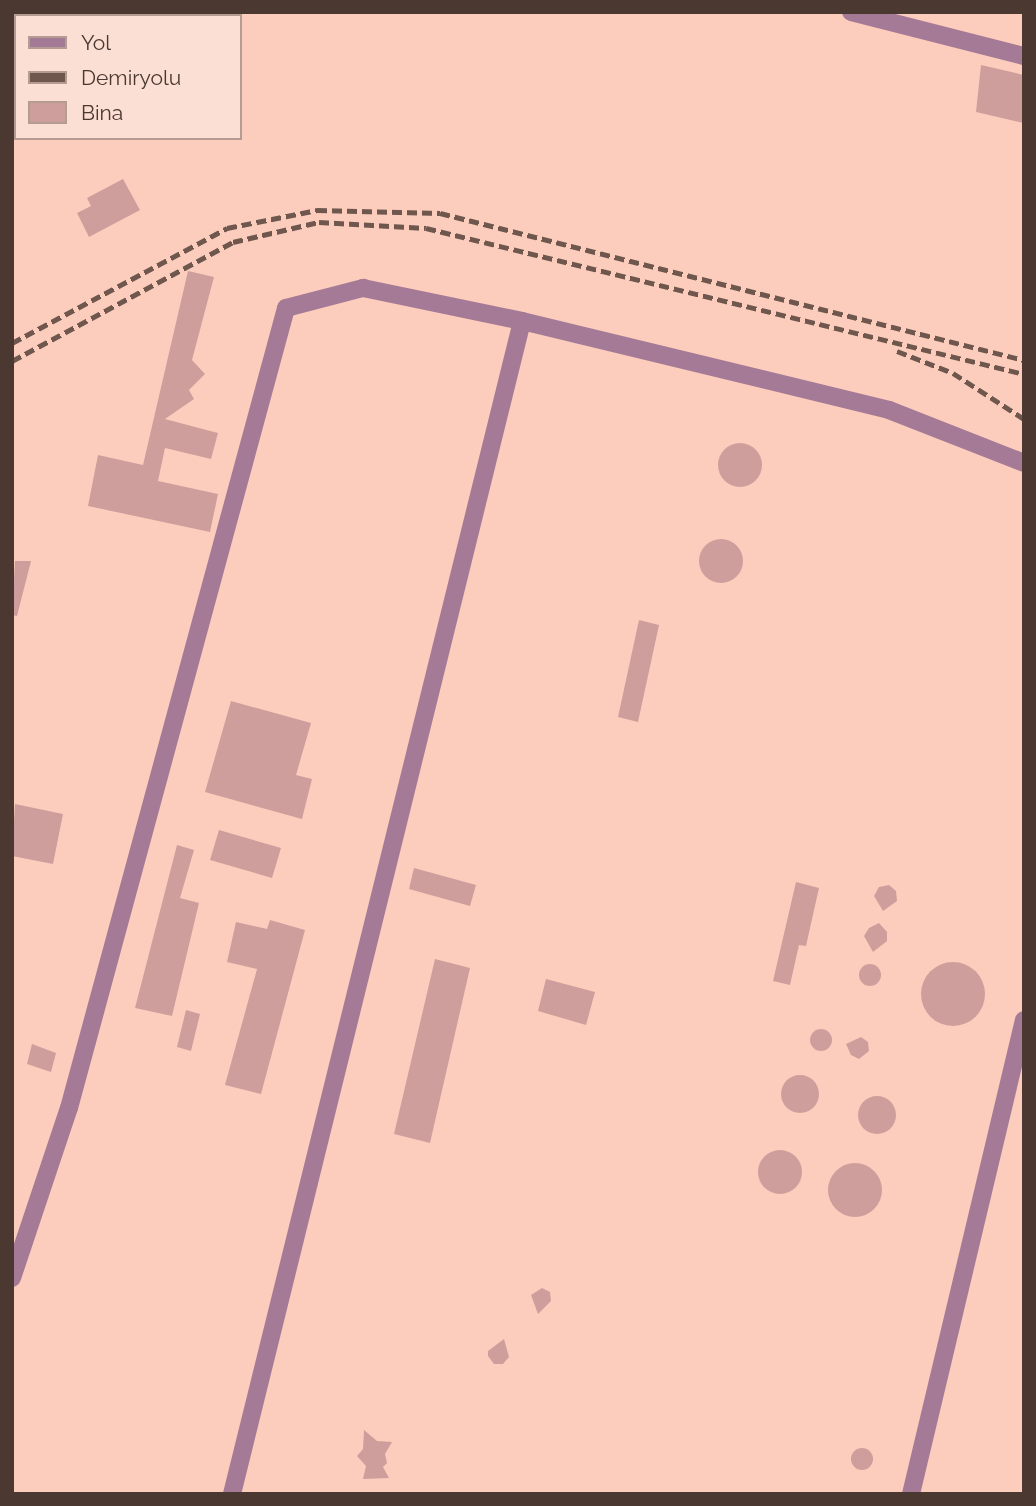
<!DOCTYPE html>
<html>
<head>
<meta charset="utf-8">
<style>
  body { margin:0 }
  #map { position:relative; width:1036px; height:1506px; overflow:hidden; background:#fccdbc; font-family:Raleway,sans-serif }
  div>[style] { position:absolute }
  .building>* { inset:0; background:#ce9e9c }
  .round { border-radius:50% }
  .minor>* { height:18px; margin:-9px; padding:0 9px; transform-origin:9px; border-radius:9px; background:#a57a96 }
  .rail>* { height:5px; margin-top:-2.5px; transform-origin:0; background:repeating-linear-gradient(90deg,#6f574e 0 10px,transparent 0 15px) }
  span { translate:-50% -50%; white-space:nowrap; text-align:center; line-height:1.15; -webkit-text-stroke:7px #fbdfd4; paint-order:stroke }
  .frame { position:absolute; inset:0; border:14px solid #4a3831; pointer-events:none }
  .legend { position:absolute; left:14px; top:14px; width:228px; height:126px; box-sizing:border-box; background:#fbdfd4; border:2px solid #b49c93; margin:0; padding:9px 12px; list-style:none; font-size:21px; color:#4a3831 }
  .legend li { display:flex; align-items:center; gap:14px; height:35px }
  .legend b { width:35px; border:2px solid #b49c93 }
</style>
</head>
<body>
<div id="map">
  <div class="building">
    <div style="clip-path:polygon(981px 65px,1024px 75px,1024px 123px,976px 112px)"></div>
    <div style="clip-path:polygon(123px 179px,140px 210px,89px 237px,77px 213px,91px 206px,87px 198px)"></div>
    <div style="clip-path:polygon(188px 271px,214px 277px,192px 360px,205px 374px,189px 390px,194px 399px,165px 419px,218px 433px,211px 459px,165px 448px,158px 481px,218px 494px,210px 532px,88px 506px,98px 455px,143px 465px)"></div>
    <div class="round" style="left:718px;top:443px;width:44px;height:44px"></div>
    <div class="round" style="left:699px;top:539px;width:44px;height:44px"></div>
    <div style="clip-path:polygon(15px 561px,31px 561px,17px 616px,12px 615px)"></div>
    <div style="clip-path:polygon(639px 620px,659px 625px,638px 722px,618px 717px)"></div>
    <div style="clip-path:polygon(231px 701px,311px 723px,296px 775px,312px 779px,302px 819px,205px 792px)"></div>
    <div style="clip-path:polygon(15px 804px,63px 814px,53px 864px,12px 856px)"></div>
    <div style="clip-path:polygon(219px 830px,281px 848px,272px 878px,210px 860px)"></div>
    <div style="clip-path:polygon(177px 845px,194px 850px,180px 898px,199px 903px,172px 1016px,135px 1008px)"></div>
    <div style="clip-path:polygon(414px 868px,476px 885px,470px 906px,409px 889px)"></div>
    <div style="clip-path:polygon(796px 882px,819px 888px,806px 946px,799px 945px,790px 985px,773px 981px)"></div>
    <div style="clip-path:polygon(889px 885px,896px 891px,897px 901px,883px 911px,874px 896px,879px 887px)"></div>
    <div style="clip-path:polygon(270px 920px,305px 930px,261px 1094px,225px 1085px,257px 969px,227px 962px,236px 922px,267px 929px)"></div>
    <div style="clip-path:polygon(879px 923px,887px 932px,887px 941px,873px 952px,864px 936px,869px 928px)"></div>
    <div style="clip-path:polygon(435px 959px,470px 968px,430px 1143px,394px 1134px)"></div>
    <div class="round" style="left:921px;top:962px;width:64px;height:64px"></div>
    <div class="round" style="left:859px;top:964px;width:22px;height:22px"></div>
    <div style="clip-path:polygon(546px 979px,595px 992px,586px 1025px,538px 1011px)"></div>
    <div style="clip-path:polygon(186px 1010px,200px 1014px,191px 1051px,177px 1047px)"></div>
    <div class="round" style="left:810px;top:1029px;width:22px;height:22px"></div>
    <div style="clip-path:polygon(861px 1037px,868px 1042px,869px 1051px,859px 1059px,851px 1055px,846px 1044px)"></div>
    <div style="clip-path:polygon(32px 1044px,56px 1053px,51px 1072px,27px 1064px)"></div>
    <div class="round" style="left:781px;top:1075px;width:38px;height:38px"></div>
    <div class="round" style="left:858px;top:1096px;width:38px;height:38px"></div>
    <div class="round" style="left:758px;top:1150px;width:44px;height:44px"></div>
    <div class="round" style="left:828px;top:1163px;width:54px;height:54px"></div>
    <div style="clip-path:polygon(542px 1288px,550px 1292px,551px 1301px,538px 1314px,531px 1295px)"></div>
    <div style="clip-path:polygon(504px 1339px,509px 1357px,503px 1364px,494px 1364px,488px 1356px,488px 1351px)"></div>
    <div style="clip-path:polygon(364px 1430px,377px 1441px,392px 1442px,385px 1454px,387px 1463px,383px 1467px,389px 1478px,363px 1479px,366px 1466px,357px 1456px,363px 1449px)"></div>
    <div class="round" style="left:851px;top:1448px;width:22px;height:22px"></div>
  </div>
  <div class="minor">
    <div style="left:851px;top:12px;width:179px;rotate:14.3deg"></div>
    <div style="left:27px;top:16px;width:4px;rotate:-76deg"></div>
    <div style="left:12px;top:20px;width:4px;rotate:14deg"></div>
    <div style="left:12px;top:72px;width:14px;rotate:-73deg"></div>
    <div style="left:12px;top:1278px;width:179px;rotate:-71.5deg"></div>
    <div style="left:69px;top:1108px;width:829px;rotate:-74.82deg"></div>
    <div style="left:286px;top:308px;width:80px;rotate:-14.6deg"></div>
    <div style="left:363px;top:288px;width:162px;rotate:11.7deg"></div>
    <div style="left:522px;top:321px;width:378px;rotate:13.6deg"></div>
    <div style="left:889px;top:410px;width:145px;rotate:21.4deg"></div>
    <div style="left:232px;top:1494px;width:1208px;rotate:-76.11deg"></div>
    <div style="left:911px;top:1494px;width:487px;rotate:-76.6deg"></div>
  </div>
  <div class="rail">
    <div style="left:12px;top:343px;width:244px;rotate:-28.1deg"></div>
    <div style="left:227px;top:228px;width:92px;rotate:-11.3deg"></div>
    <div style="left:317px;top:210px;width:123px;rotate:1.4deg"></div>
    <div style="left:440px;top:213px;width:602px;rotate:14.13deg"></div>
    <div style="left:897px;top:351px;width:60px;rotate:21.4deg"></div>
    <div style="left:953px;top:373px;width:85px;rotate:32.9deg"></div>
    <div style="left:12px;top:361px;width:251px;rotate:-28.3deg"></div>
    <div style="left:233px;top:242px;width:88px;rotate:-13.1deg"></div>
    <div style="left:319px;top:222px;width:107px;rotate:3.2deg"></div>
    <div style="left:426px;top:228px;width:616px;rotate:13.72deg"></div>
  </div>
  <div class="frame"></div>
  <ul class="legend">
  <li><b style="height:9px;background:#a57a96"></b>Yol</li>
  <li><b style="height:9px;background:#6f574e"></b>Demiryolu</li>
  <li><b style="height:19px;background:#ce9e9c"></b>Bina</li>
  </ul>
</div>
</body>
</html>
